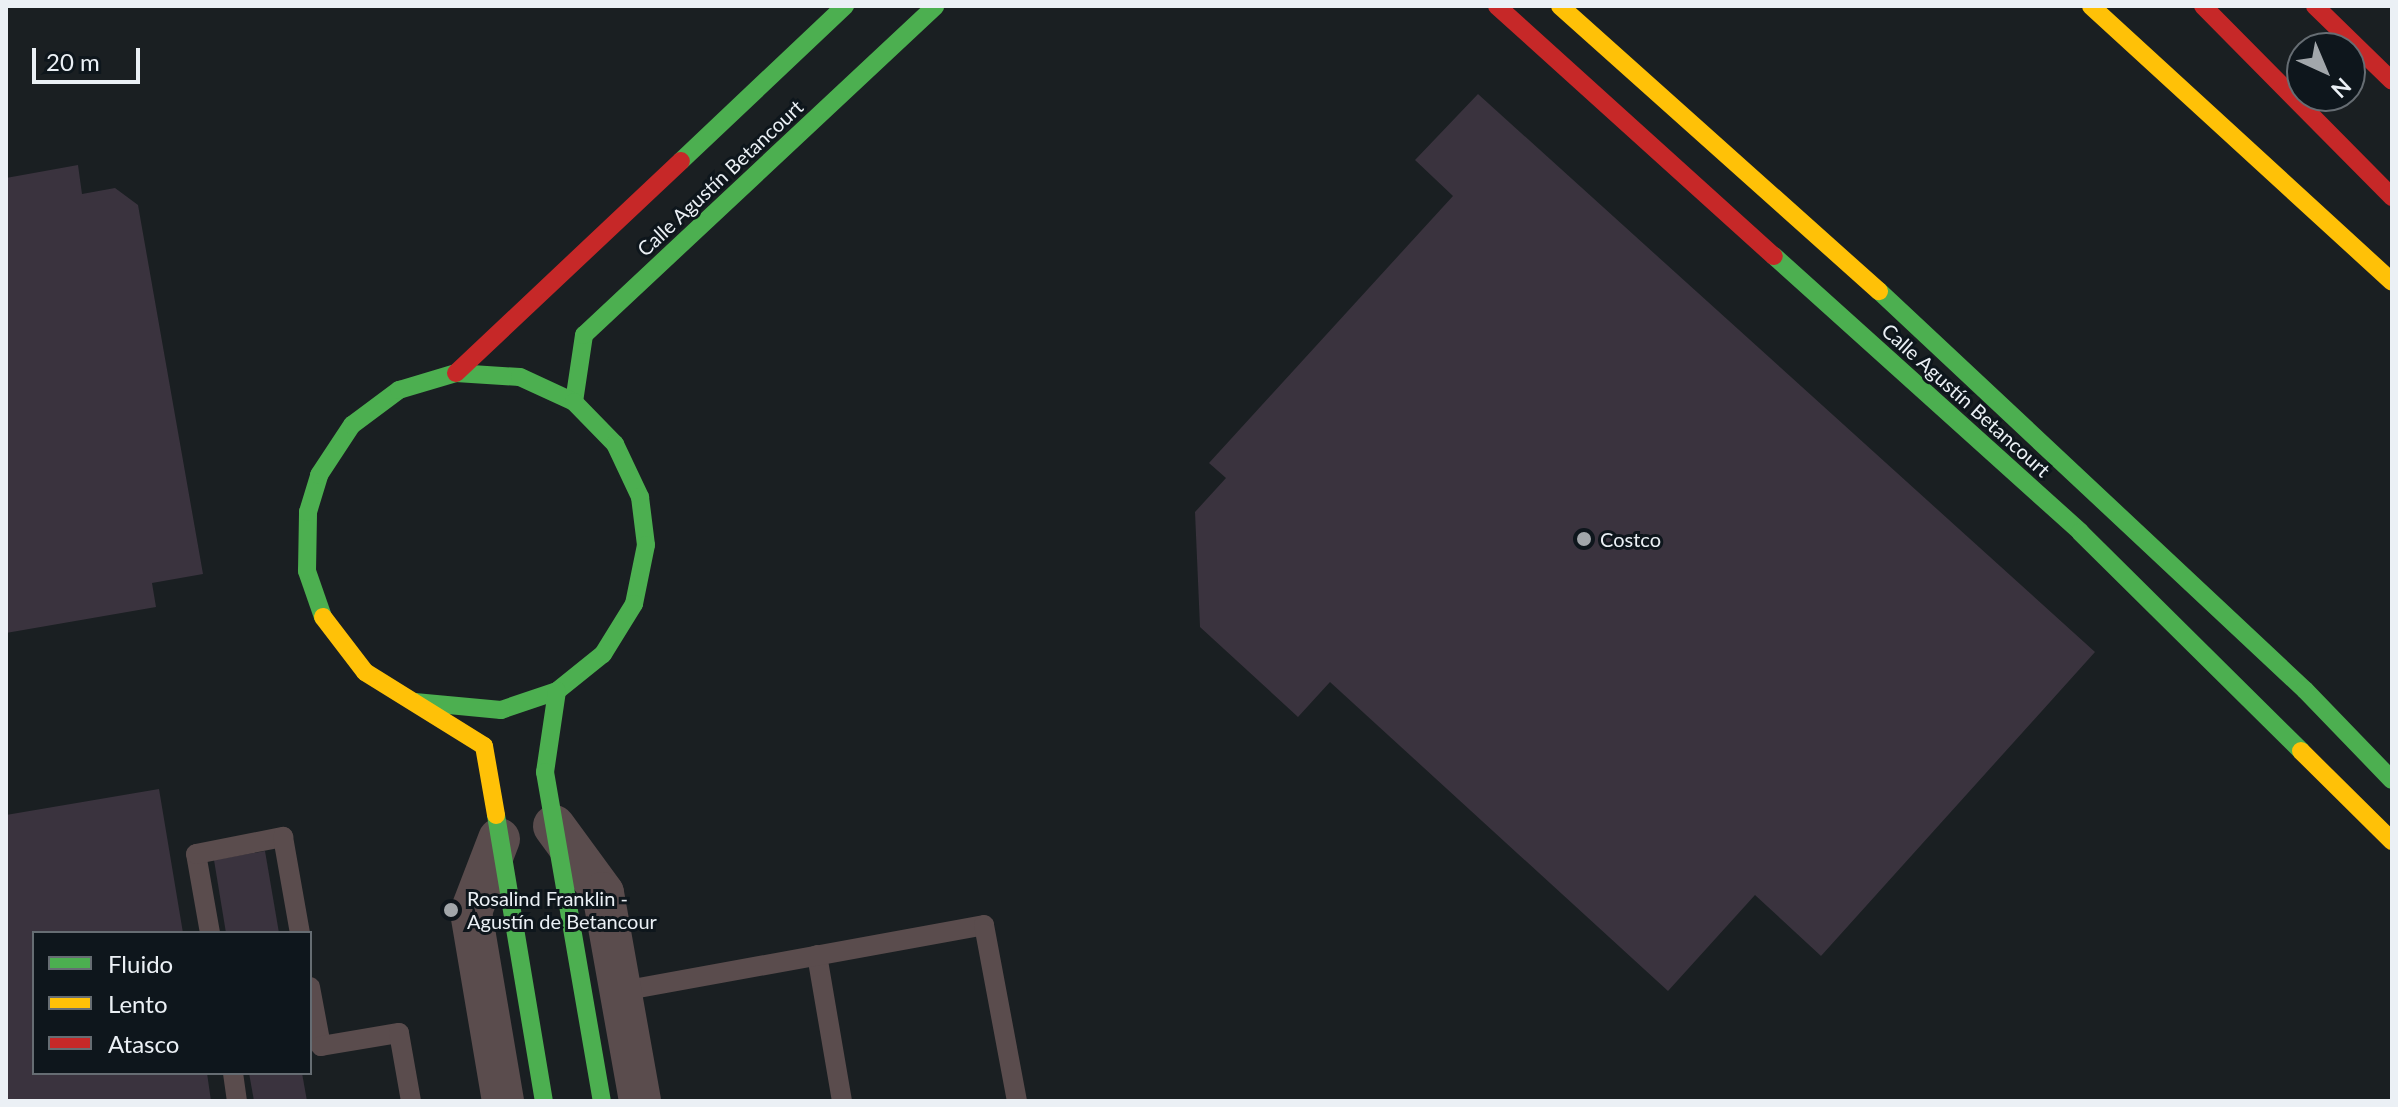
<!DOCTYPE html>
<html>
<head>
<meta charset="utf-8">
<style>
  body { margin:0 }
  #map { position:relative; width:2398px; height:1107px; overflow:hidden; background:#1a1f22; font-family:Lato,sans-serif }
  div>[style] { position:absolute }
  .building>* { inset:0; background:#3a333e }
  .lane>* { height:20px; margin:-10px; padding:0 10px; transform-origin:10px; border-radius:10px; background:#5a4c4d }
  .street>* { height:42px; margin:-21px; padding:0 21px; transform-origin:21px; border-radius:21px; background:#5a4c4d }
  .fast>* { height:18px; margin:-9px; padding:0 9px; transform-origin:9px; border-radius:9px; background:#4caf50 }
  .slow>* { height:18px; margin:-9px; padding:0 9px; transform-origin:9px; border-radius:9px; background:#ffc107 }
  .jam>* { height:18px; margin:-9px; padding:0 9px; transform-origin:9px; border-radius:9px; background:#c62828 }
  .dots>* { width:22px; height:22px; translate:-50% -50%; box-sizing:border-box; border:4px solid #0e161c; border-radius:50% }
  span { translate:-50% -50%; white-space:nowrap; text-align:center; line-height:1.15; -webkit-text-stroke:6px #0e161c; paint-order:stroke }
  .street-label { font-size:20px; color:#ebf0f5 }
  .poi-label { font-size:20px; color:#ebf0f5 }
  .left { translate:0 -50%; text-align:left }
  .frame { position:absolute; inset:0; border:8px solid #ebf0f5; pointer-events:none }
  .legend { position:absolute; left:32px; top:931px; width:280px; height:144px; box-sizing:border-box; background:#0e161c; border:2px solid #666d73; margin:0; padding:10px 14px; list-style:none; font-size:24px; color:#ebf0f5 }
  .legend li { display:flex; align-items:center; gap:16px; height:40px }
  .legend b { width:40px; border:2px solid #666d73 }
  .north { position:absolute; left:2286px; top:32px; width:80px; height:80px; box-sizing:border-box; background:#0e161c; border:2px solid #666d73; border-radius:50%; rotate:136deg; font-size:22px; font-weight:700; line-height:32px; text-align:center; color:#ebf0f5 }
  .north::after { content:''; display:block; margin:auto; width:28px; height:36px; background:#a2a7ab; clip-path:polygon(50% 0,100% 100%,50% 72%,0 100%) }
  .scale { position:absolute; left:32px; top:48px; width:108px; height:36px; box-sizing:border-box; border:4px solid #ebf0f5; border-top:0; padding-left:10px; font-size:24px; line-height:28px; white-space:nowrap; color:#ebf0f5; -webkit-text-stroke:6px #0e161c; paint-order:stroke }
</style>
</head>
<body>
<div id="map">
  <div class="building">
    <div style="clip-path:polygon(1478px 94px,2095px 652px,1821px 956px,1755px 895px,1668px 991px,1330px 682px,1298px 717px,1200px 627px,1195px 512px,1226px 478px,1209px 463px,1453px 196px,1415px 160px)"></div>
    <div style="clip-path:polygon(78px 165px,82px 194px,115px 188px,138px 205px,203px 574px,152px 583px,156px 607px,6px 633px,6px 178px)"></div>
    <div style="clip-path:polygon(159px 789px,183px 933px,34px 933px,34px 1073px,207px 1073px,211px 1101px,6px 1101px,6px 815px)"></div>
    <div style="clip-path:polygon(265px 851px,279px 933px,226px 933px,214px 860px)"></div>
    <div style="clip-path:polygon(249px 1073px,302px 1073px,307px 1101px,254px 1101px)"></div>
  </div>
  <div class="lane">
    <div style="left:210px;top:933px;width:80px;rotate:-100deg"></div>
    <div style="left:196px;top:854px;width:89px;rotate:-11.1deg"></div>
    <div style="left:283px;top:837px;width:97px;rotate:80deg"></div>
    <div style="left:817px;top:955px;width:148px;rotate:80.3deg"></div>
    <div style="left:310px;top:987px;width:60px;rotate:79.4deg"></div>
    <div style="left:321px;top:1046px;width:79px;rotate:-9.5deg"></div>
    <div style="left:399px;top:1033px;width:69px;rotate:80deg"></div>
    <div style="left:622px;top:991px;width:368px;rotate:-10.3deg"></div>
    <div style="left:984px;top:925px;width:179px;rotate:79.4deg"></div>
    <div style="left:233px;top:1073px;width:28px;rotate:82deg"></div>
  </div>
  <div class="street">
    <div style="left:554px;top:826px;width:83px;rotate:53.8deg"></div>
    <div style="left:603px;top:893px;width:211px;rotate:79.9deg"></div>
    <div style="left:499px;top:839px;width:78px;rotate:111deg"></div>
    <div style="left:471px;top:912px;width:192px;rotate:80.4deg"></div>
  </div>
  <div class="fast">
    <div style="left:681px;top:161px;width:226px;rotate:-43.4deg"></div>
    <div style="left:1774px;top:256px;width:412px;rotate:42deg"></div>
    <div style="left:2080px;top:532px;width:311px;rotate:44.7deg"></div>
    <div style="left:1879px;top:291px;width:584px;rotate:43.13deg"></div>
    <div style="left:2305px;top:690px;width:125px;rotate:46deg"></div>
    <div style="left:574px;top:402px;width:68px;rotate:-81.5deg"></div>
    <div style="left:584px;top:335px;width:481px;rotate:-43.1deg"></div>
    <div style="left:323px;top:617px;width:49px;rotate:-109.2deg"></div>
    <div style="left:307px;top:571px;width:59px;rotate:-89deg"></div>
    <div style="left:308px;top:512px;width:39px;rotate:-73deg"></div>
    <div style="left:319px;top:475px;width:60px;rotate:-56.6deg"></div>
    <div style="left:352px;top:425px;width:59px;rotate:-36.7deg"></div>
    <div style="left:399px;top:390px;width:59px;rotate:-16.6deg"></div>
    <div style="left:456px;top:373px;width:64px;rotate:3.6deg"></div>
    <div style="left:520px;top:377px;width:60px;rotate:24.8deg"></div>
    <div style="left:574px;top:402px;width:59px;rotate:45.7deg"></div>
    <div style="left:615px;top:444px;width:59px;rotate:64.7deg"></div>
    <div style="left:640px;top:497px;width:48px;rotate:82.9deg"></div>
    <div style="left:646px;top:545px;width:60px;rotate:101.5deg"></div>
    <div style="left:634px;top:604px;width:59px;rotate:121.8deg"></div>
    <div style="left:603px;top:654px;width:59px;rotate:141.2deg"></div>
    <div style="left:557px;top:691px;width:59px;rotate:161.3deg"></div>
    <div style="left:501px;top:710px;width:84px;rotate:-174.6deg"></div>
    <div style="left:557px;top:691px;width:82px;rotate:98.4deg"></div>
    <div style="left:545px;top:772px;width:334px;rotate:80.2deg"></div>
    <div style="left:496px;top:815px;width:290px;rotate:80.5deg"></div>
  </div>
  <div class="slow">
    <div style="left:1560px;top:6px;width:428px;rotate:41.8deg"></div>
    <div style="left:2091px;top:6px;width:408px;rotate:42.5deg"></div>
    <div style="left:323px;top:617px;width:69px;rotate:52.6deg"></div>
    <div style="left:365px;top:672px;width:140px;rotate:31.9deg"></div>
    <div style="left:484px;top:746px;width:70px;rotate:80.1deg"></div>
    <div style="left:2301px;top:751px;width:128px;rotate:44.7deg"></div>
  </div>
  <div class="jam">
    <div style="left:1497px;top:6px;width:373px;rotate:42.1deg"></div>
    <div style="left:2203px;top:6px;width:269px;rotate:45.3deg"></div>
    <div style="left:2315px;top:6px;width:107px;rotate:44.2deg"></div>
    <div style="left:456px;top:373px;width:309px;rotate:-43.3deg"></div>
  </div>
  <div class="dots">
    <div style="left:1584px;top:539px;background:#a2a7ab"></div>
    <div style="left:451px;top:910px;background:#a2a7ab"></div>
  </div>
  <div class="street-label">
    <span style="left:720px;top:178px;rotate:-43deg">Calle Agustín Betancourt</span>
    <span style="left:1966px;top:400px;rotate:42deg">Calle Agustín Betancourt</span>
  </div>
  <div class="poi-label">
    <span class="left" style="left:1600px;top:539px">Costco</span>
    <span class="left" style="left:467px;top:910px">Rosalind Franklin -<br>Agustín de Betancour</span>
  </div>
  <div class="frame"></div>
  <ul class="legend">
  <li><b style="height:10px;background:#4caf50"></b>Fluido</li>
  <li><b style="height:10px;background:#ffc107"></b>Lento</li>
  <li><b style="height:10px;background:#c62828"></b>Atasco</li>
  </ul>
  <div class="north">N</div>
  <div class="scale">20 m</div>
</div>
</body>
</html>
